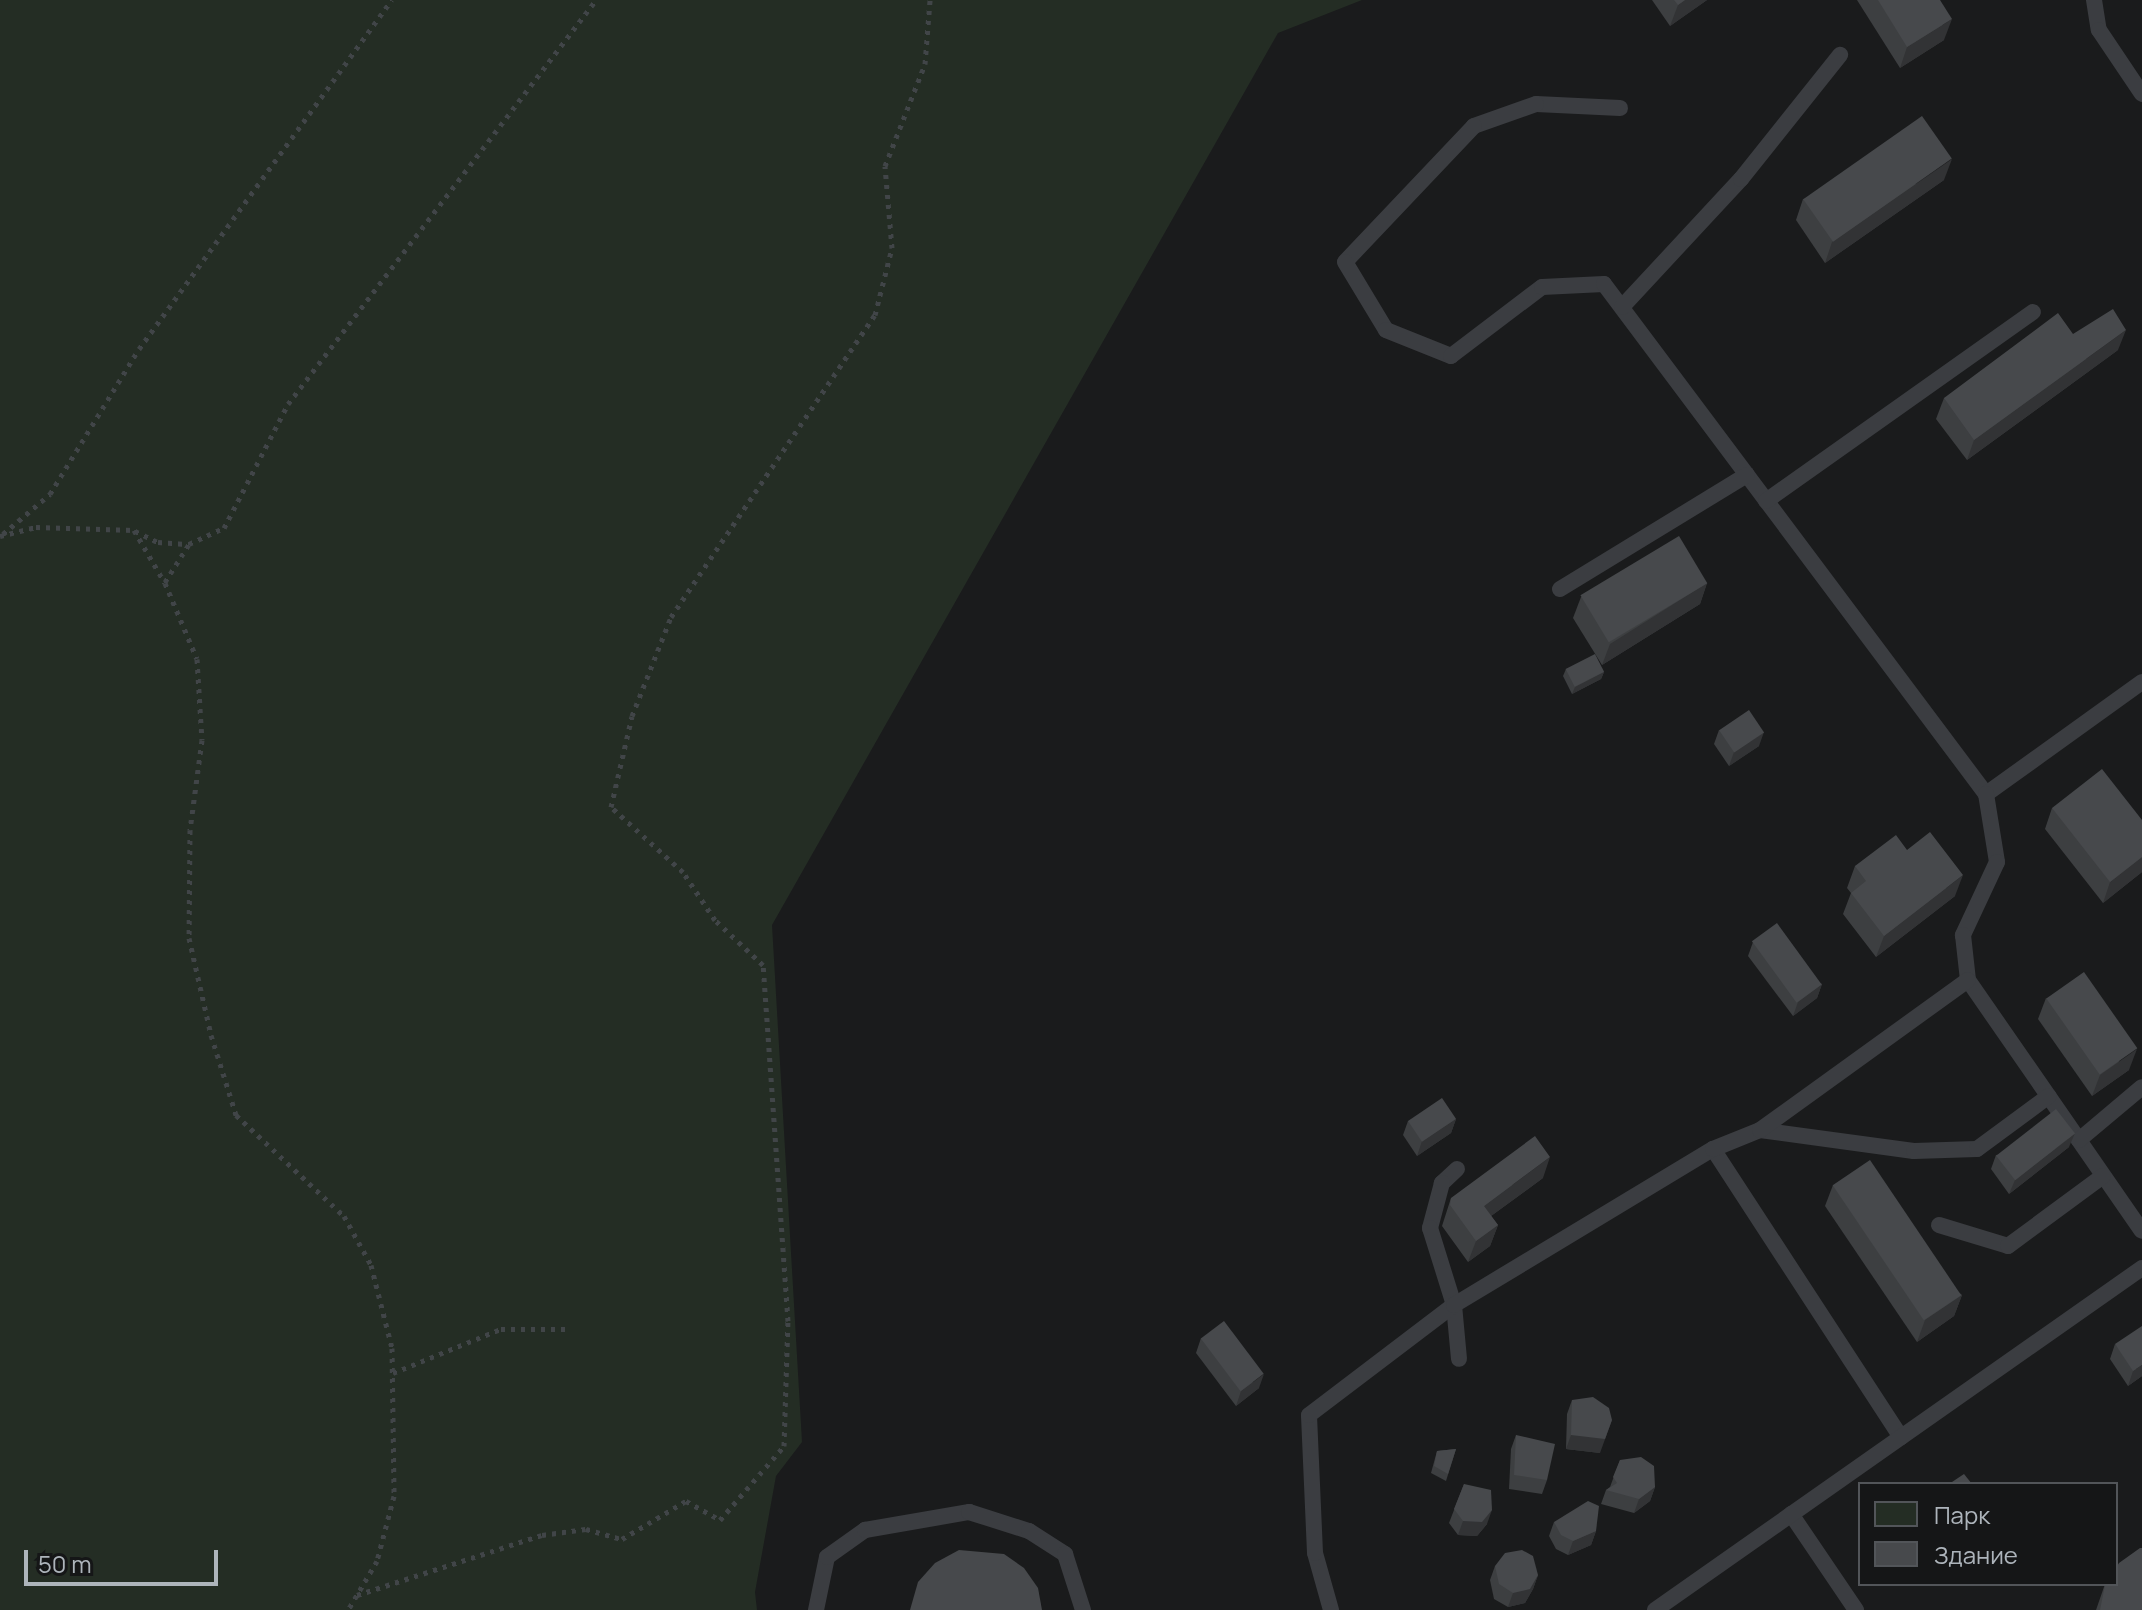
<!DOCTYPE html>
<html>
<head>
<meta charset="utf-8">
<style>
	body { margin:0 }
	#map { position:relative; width:2142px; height:1610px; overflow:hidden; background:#1a1b1c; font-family:Manrope,sans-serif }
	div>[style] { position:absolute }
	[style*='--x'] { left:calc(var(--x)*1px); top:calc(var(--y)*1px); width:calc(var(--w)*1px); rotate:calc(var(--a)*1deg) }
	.green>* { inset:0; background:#242d24 }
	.path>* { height:5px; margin-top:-2.5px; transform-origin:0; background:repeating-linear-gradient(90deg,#414548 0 4px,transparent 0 10px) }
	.lane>* { height:16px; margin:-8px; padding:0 8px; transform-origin:8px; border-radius:8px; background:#3b3d41 }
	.wall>* { inset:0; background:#3d3f41 }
	.shaded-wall>* { inset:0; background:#323335 }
	.building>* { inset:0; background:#47494c; transform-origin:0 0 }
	span { translate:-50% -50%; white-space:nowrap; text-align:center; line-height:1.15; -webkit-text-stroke:8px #151617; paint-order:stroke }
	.legend { position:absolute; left:1858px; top:1482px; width:260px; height:104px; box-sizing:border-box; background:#151617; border:2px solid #525559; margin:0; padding:10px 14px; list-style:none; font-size:24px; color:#adb4bb }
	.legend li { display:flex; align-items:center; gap:16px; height:40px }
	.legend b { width:40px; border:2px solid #525559 }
	.scale { position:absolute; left:24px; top:1550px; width:194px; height:36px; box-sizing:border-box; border:4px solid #adb4bb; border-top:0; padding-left:10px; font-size:24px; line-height:28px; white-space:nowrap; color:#adb4bb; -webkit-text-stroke:6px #151617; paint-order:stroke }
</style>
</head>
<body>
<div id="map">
	<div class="green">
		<div style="clip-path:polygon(0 0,1362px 0,1278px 33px,772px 925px,802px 1442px,776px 1476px,755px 1592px,757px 1610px,0 1610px)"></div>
	</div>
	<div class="path">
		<div style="--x:135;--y:531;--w:25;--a:26"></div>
		<div style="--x:158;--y:542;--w:31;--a:4"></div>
		<div style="--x:3;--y:534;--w:62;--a:-40.4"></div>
		<div style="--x:50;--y:494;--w:170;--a:-58.5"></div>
		<div style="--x:139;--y:349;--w:431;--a:-54.1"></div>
		<div style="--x:0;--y:536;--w:37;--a:-14"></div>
		<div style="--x:36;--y:527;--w:98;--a:1.8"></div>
		<div style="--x:134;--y:530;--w:61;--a:59.7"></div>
		<div style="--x:165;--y:583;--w:82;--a:67.2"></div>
		<div style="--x:197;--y:659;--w:81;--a:86.5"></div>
		<div style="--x:202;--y:740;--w:91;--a:97.6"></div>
		<div style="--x:190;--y:830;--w:108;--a:90.5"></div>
		<div style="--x:189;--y:938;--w:99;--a:77.2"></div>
		<div style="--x:211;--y:1035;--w:84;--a:72.6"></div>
		<div style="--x:236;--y:1115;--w:148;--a:43.1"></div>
		<div style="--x:344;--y:1216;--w:56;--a:61.1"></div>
		<div style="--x:371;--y:1265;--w:86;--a:75.8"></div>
		<div style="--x:392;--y:1348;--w:148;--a:89.2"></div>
		<div style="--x:394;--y:1496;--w:67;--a:104.7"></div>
		<div style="--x:377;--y:1561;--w:57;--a:120.6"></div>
		<div style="--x:165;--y:582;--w:45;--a:-57.7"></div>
		<div style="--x:189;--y:544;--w:38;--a:-25"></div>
		<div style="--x:224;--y:528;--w:140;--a:-62.7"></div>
		<div style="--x:288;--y:404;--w:508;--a:-52.68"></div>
		<div style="--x:393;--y:1373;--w:117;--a:-22.2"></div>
		<div style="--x:501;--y:1329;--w:65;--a:0"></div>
		<div style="--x:357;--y:1595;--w:194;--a:-18"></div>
		<div style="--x:542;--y:1535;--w:44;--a:-7.8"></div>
		<div style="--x:586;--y:1529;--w:37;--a:16"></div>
		<div style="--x:622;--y:1539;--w:74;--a:-30.7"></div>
		<div style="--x:686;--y:1501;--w:39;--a:29"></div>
		<div style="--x:720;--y:1520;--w:98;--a:-49.1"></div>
		<div style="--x:784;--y:1446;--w:125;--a:-88.2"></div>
		<div style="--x:788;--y:1321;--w:357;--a:-94"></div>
		<div style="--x:763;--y:965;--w:66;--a:-136.8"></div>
		<div style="--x:715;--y:920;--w:58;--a:-123.7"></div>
		<div style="--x:683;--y:872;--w:97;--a:-137.9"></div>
		<div style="--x:611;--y:807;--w:93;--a:-77"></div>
		<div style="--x:632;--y:716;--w:106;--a:-68.5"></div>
		<div style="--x:671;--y:617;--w:364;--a:-56"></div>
		<div style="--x:875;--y:315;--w:69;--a:-75.8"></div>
		<div style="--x:892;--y:248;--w:82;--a:-94.9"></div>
		<div style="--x:885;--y:166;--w:110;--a:-68.6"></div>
		<div style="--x:925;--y:64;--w:64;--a:-85.5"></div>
	</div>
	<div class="lane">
		<div style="--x:2094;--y:0;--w:30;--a:81"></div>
		<div style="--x:2099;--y:30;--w:77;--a:56.1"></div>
		<div style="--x:1620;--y:108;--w:84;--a:-177.3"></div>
		<div style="--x:1536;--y:104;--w:66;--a:160.5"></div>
		<div style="--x:1474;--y:126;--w:187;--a:133.5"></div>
		<div style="--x:1345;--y:262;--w:79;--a:58.9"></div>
		<div style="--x:1386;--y:330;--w:70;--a:21.8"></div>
		<div style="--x:1451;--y:356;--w:114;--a:-37.2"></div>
		<div style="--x:1542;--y:287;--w:62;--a:-2.8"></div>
		<div style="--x:1604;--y:284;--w:637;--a:53.17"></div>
		<div style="--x:1622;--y:307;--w:175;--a:-47.1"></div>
		<div style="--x:1741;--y:179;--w:159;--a:-51.4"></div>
		<div style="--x:1766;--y:501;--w:327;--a:-35.3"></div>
		<div style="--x:1560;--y:589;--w:219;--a:-31.4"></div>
		<div style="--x:2142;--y:682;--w:192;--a:144.3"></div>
		<div style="--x:1986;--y:794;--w:69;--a:80.8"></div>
		<div style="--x:1997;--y:862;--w:81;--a:115"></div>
		<div style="--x:1963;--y:935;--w:45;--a:83.7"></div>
		<div style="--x:1968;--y:980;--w:305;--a:55.3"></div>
		<div style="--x:1760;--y:1130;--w:155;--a:7.8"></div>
		<div style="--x:1914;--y:1151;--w:63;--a:-1.8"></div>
		<div style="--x:1977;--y:1149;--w:89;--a:-36.4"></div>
		<div style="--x:2079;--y:1140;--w:82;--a:-40.1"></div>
		<div style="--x:1713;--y:1149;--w:344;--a:56.9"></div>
		<div style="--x:1457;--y:1169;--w:21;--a:137"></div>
		<div style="--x:1442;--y:1183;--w:47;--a:104.9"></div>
		<div style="--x:1430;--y:1228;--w:81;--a:72.7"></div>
		<div style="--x:1454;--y:1305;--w:54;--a:84.7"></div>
		<div style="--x:1939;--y:1225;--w:72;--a:16.9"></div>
		<div style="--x:2008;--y:1246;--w:118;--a:-36.4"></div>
		<div style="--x:1791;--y:1514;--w:116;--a:55.9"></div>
		<div style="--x:816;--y:1610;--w:54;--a:-78.3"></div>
		<div style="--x:827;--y:1557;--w:47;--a:-35.4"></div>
		<div style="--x:865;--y:1530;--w:106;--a:-9.8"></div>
		<div style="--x:969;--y:1512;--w:63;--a:17.6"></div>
		<div style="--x:1029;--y:1531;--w:43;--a:32.6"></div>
		<div style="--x:1065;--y:1554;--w:59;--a:72.2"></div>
		<div style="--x:1331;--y:1610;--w:59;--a:-105.7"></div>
		<div style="--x:1315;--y:1553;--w:138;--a:-92.5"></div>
		<div style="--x:1309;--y:1415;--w:182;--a:-37.2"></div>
		<div style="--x:1454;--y:1305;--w:302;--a:-31.1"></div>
		<div style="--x:1713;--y:1149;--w:51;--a:-22"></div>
		<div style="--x:1760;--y:1130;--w:256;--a:-35.8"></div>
		<div style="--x:1655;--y:1610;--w:595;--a:-35.08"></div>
	</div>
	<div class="wall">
		<div style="clip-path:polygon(1652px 0,1707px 0,1670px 26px)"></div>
		<div style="clip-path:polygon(1857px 0,1940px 0,1944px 40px,1900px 68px)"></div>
		<div style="clip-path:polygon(1944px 180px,1825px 263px,1796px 220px,1803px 199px)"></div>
		<div style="clip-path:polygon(2118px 350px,1967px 460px,1936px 419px,1944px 398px)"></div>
		<div style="clip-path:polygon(1707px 583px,1700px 604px,1602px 665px,1573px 618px,1581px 597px)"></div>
		<div style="clip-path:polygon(1566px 669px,1604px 672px,1601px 679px,1572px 694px,1563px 676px)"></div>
		<div style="clip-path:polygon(1719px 730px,1759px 746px,1729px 766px,1714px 744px)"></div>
		<div style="clip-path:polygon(2052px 808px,2142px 820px,2142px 872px,2103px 903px,2045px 829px)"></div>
		<div style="clip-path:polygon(1907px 850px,1955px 896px,1876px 957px,1843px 914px,1851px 893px,1847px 888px,1855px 866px)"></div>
		<div style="clip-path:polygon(1753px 942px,1822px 984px,1817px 998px,1793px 1016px,1748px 956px)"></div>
		<div style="clip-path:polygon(2046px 998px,2129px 1070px,2092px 1096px,2038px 1019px)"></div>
		<div style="clip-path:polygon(1456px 1119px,1451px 1133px,1417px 1156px,1403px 1135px,1408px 1121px)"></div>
		<div style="clip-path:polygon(2069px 1147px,2009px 1194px,1991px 1169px,1996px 1155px)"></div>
		<div style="clip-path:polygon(1543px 1178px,1491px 1216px,1498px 1225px,1490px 1246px,1468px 1262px,1442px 1226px,1451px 1198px)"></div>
		<div style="clip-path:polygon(1833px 1185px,1962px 1295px,1954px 1316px,1917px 1342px,1825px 1206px)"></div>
		<div style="clip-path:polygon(1201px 1338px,1259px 1388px,1236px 1406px,1196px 1353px)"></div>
		<div style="clip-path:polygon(2115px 1344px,2142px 1376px,2128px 1386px,2110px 1359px)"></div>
		<div style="clip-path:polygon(1572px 1400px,1600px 1453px,1566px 1449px,1567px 1414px)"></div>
		<div style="clip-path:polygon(1516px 1435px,1547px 1480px,1542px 1494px,1509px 1489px,1511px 1449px)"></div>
		<div style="clip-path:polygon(1456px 1449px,1446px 1481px,1431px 1473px,1437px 1451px)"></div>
		<div style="clip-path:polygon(1620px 1460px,1655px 1487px,1650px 1501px,1634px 1513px,1601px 1504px,1606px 1490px,1610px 1487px)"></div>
		<div style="clip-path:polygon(1464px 1484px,1487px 1524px,1477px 1536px,1458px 1535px,1449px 1523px)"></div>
		<div style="clip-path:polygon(1554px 1522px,1596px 1531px,1591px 1545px,1568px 1555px,1556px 1549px,1549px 1536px)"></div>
		<div style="clip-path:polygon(1495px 1566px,1538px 1575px,1533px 1589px,1525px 1603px,1508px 1607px,1494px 1599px,1490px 1580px)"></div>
		<div style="clip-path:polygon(2105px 1584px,2142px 1610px,2096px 1610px)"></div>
	</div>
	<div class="shaded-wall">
		<div style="clip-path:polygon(1685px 0,1707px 0,1670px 26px,1678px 5px)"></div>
		<div style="clip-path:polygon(1952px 19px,1944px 40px,1900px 68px,1907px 47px)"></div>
		<div style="clip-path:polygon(1952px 159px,1944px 180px,1825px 263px,1832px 242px)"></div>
		<div style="clip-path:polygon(2126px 330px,2118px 350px,1967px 460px,1974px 440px)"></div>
		<div style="clip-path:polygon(1707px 583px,1700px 604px,1602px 665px,1610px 644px)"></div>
		<div style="clip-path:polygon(1604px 672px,1601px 679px,1572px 694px,1575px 687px)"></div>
		<div style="clip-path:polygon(1764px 732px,1759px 746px,1729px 766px,1734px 752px)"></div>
		<div style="clip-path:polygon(2142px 857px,2142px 872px,2103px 903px,2110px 882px)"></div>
		<div style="clip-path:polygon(1963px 875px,1955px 896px,1876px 957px,1884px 936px)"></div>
		<div style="clip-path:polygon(1822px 984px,1817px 998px,1793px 1016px,1798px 1002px)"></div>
		<div style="clip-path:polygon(2137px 1049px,2129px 1070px,2092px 1096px,2100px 1075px)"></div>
		<div style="clip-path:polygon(1456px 1119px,1451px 1133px,1417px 1156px,1422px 1141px)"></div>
		<div style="clip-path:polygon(2075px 1133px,2069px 1147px,2009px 1194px,2015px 1180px)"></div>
		<div style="clip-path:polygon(1550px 1157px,1543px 1178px,1476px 1227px,1484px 1206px)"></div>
		<div style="clip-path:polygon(1498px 1225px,1490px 1246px,1468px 1262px,1476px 1241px)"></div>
		<div style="clip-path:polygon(1962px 1295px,1954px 1316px,1917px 1342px,1925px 1320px)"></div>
		<div style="clip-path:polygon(2142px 1365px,2142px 1376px,2128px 1386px,2133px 1371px)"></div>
		<div style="clip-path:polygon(1264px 1374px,1259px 1388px,1236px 1406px,1241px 1391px)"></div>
		<div style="clip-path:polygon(1612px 1420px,1600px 1453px,1566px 1449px,1571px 1435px)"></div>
		<div style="clip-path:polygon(1655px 1487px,1650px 1501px,1634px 1513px,1639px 1499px)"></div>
		<div style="clip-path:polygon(1492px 1510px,1487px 1524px,1477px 1536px,1458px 1535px,1463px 1521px)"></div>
		<div style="clip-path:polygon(1596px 1531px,1591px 1545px,1568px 1555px,1573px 1541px)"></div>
		<div style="clip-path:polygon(1538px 1575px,1533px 1589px,1525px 1603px,1508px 1607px,1513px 1593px)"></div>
	</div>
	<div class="building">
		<div style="clip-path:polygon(1674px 0,1685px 0,1678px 5px)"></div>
		<div style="clip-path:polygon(1878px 0,1940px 0,1952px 19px,1907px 47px)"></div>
		<div style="left:1922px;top:116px;width:52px;height:145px;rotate:55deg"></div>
		<div style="clip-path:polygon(2113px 309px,2126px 330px,1974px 440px,1944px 398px,2058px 313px,2073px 334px)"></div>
		<div style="left:1679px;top:536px;width:55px;height:115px;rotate:59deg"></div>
		<div style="left:1595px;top:654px;width:20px;height:33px;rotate:63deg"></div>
		<div style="left:1749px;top:710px;width:27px;height:36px;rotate:56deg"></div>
		<div style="clip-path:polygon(2102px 769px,2142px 820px,2142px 857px,2110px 882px,2052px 808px)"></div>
		<div style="clip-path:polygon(1930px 832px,1963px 875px,1884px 936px,1851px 893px,1866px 881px,1855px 866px,1896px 835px,1907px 850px)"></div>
		<div style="left:1777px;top:923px;width:76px;height:31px;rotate:54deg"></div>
		<div style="left:2084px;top:972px;width:93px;height:46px;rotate:55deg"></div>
		<div style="left:1442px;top:1098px;width:25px;height:41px;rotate:56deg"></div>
		<div style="left:2056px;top:1109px;width:31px;height:76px;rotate:52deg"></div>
		<div style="clip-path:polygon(1535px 1136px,1550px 1157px,1484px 1206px,1498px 1225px,1476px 1241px,1450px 1205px,1451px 1198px)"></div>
		<div style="left:1870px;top:1160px;width:163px;height:45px;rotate:56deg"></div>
		<div style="left:1224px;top:1321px;width:66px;height:29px;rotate:53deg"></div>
		<div style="clip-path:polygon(2142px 1326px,2142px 1365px,2133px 1371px,2115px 1344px)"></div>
		<div style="clip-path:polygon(1593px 1397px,1609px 1408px,1612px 1420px,1605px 1439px,1571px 1435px,1572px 1400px)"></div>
		<div style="clip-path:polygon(1516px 1435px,1555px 1444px,1547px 1480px,1514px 1475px)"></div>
		<div style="clip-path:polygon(1456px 1449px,1448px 1474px,1434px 1466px,1437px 1451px)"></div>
		<div style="clip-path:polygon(1641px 1457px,1654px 1466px,1655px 1487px,1639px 1499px,1606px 1490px,1617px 1483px,1613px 1477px,1620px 1460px)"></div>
		<div style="clip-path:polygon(1964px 1474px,1972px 1484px,1949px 1484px)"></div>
		<div style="clip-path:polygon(1464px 1484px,1491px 1490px,1492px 1510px,1482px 1522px,1463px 1521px,1454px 1509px)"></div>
		<div style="clip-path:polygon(1588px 1501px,1599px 1506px,1596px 1531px,1573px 1541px,1561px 1535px,1554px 1522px)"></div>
		<div style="clip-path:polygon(2140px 1548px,2142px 1548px,2142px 1610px,2100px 1610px,2105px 1585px,2116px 1584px,2116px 1568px,2119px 1563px)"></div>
		<div style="clip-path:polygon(959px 1550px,1004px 1554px,1024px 1568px,1038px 1588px,1042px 1610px,910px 1610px,918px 1582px,935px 1563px)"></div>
		<div style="clip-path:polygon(1522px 1550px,1533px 1556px,1538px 1575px,1530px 1589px,1513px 1593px,1499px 1584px,1495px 1566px,1505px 1553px)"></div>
	</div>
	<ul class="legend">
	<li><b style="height:22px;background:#242d24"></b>Парк</li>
	<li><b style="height:22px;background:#47494c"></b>Здание</li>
	</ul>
	<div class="scale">50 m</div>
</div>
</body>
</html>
